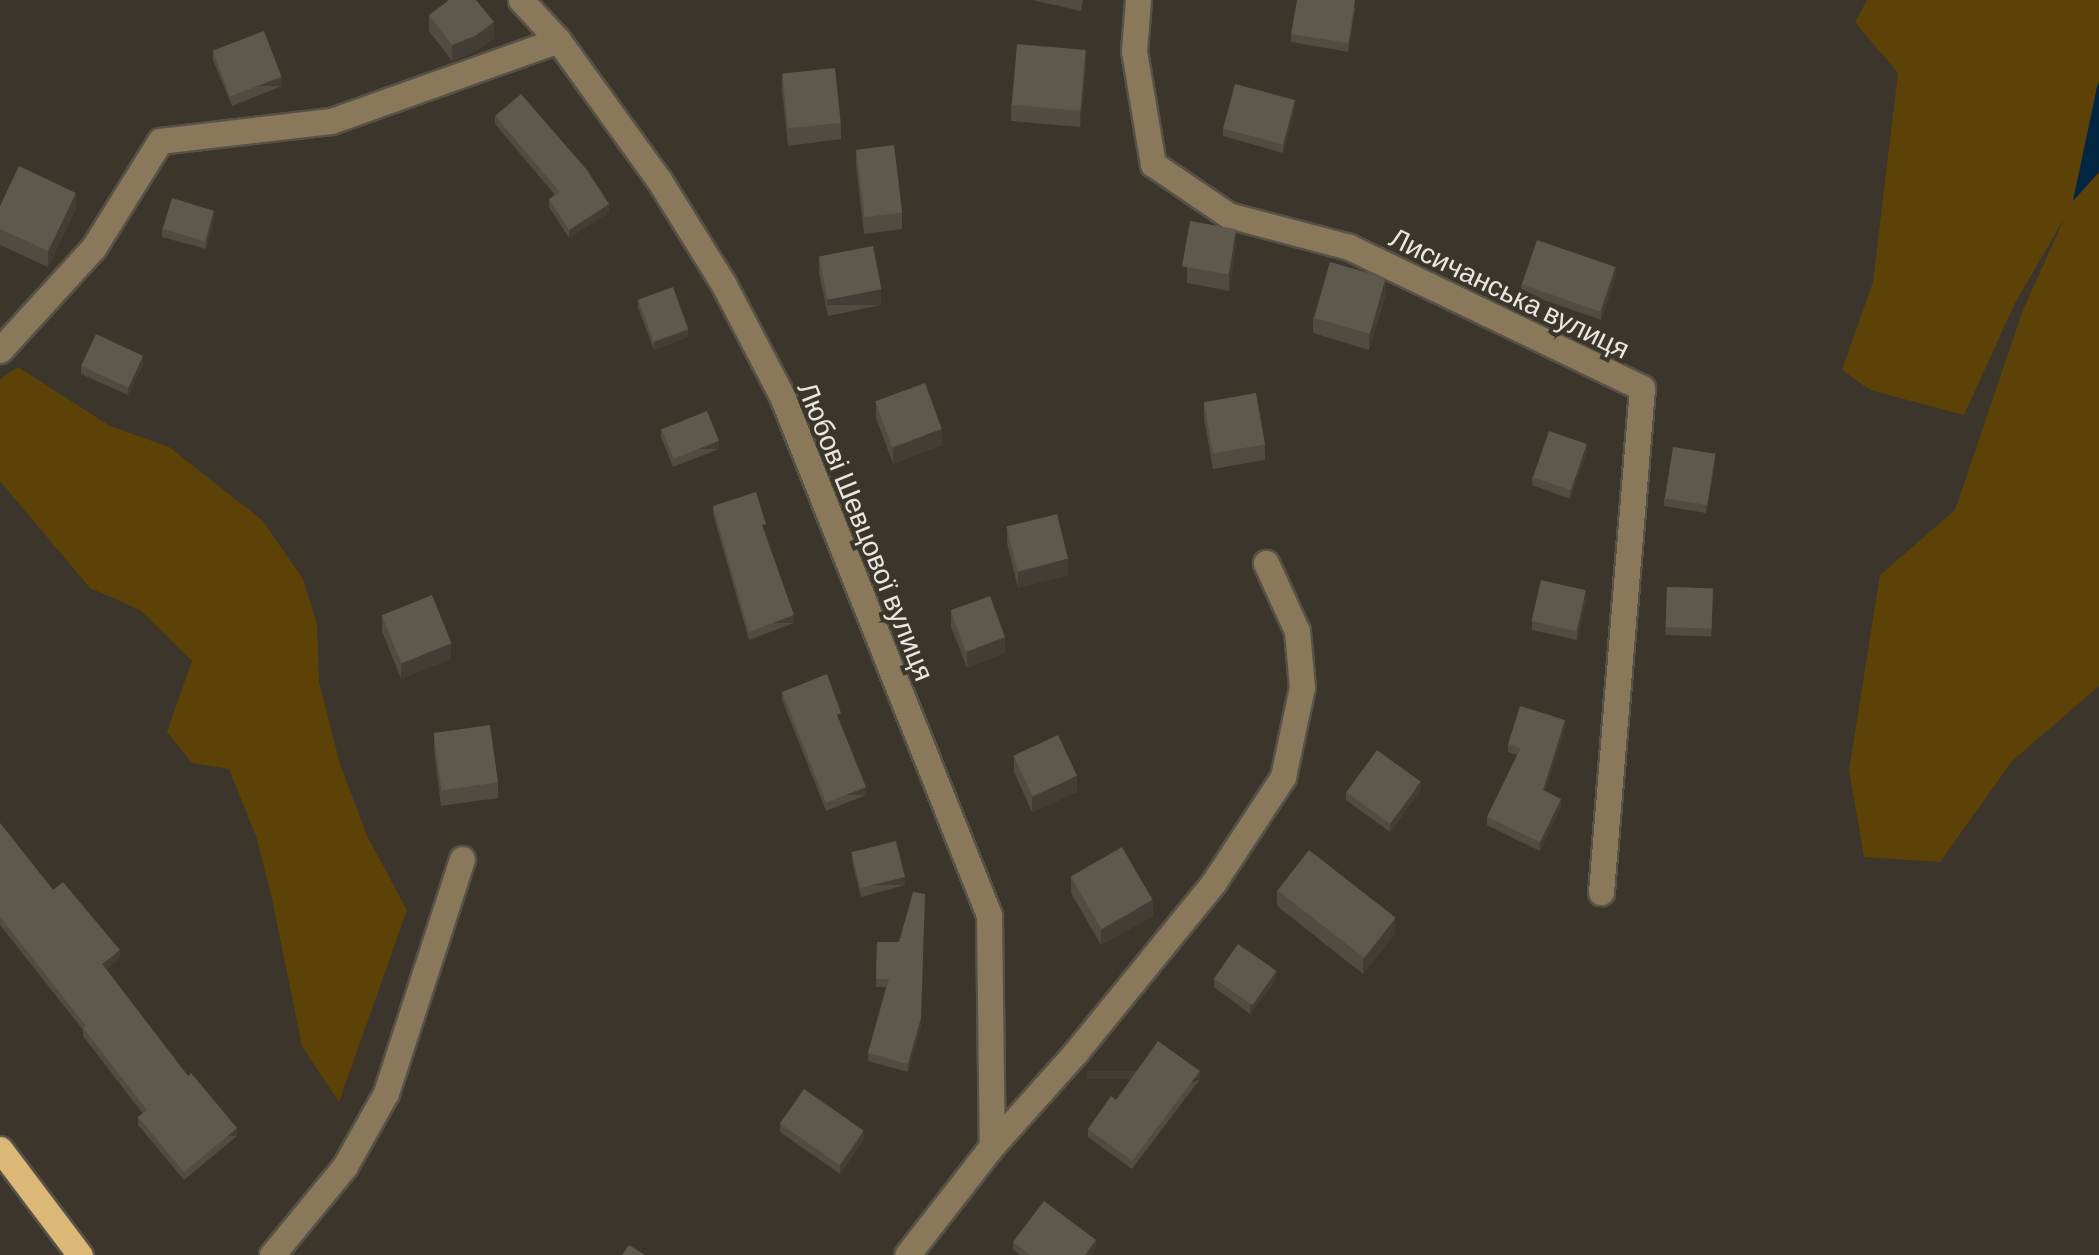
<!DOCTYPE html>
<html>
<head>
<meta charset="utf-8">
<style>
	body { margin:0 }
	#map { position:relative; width:2099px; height:1255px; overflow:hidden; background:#3b352b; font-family:Barlow,sans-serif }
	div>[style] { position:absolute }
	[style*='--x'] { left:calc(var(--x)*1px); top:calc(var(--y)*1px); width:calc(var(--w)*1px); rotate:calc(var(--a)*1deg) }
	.green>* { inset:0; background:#5d4207 }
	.water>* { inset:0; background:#022542 }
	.roads { filter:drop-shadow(2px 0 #575148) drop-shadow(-2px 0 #575148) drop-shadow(0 2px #575148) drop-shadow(0 -2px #575148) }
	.minor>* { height:25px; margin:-12.5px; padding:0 12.5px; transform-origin:12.5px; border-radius:12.5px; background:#897859 }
	.major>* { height:25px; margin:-12.5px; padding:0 12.5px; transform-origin:12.5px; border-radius:12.5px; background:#dcb876 }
	.wall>* { inset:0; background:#514c42; transform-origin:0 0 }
	.shaded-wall>* { inset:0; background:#423e36; transform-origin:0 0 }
	.building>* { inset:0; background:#5e584d; transform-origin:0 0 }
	span { translate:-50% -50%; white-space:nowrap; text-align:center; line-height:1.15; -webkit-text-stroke:8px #3b352b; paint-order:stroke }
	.street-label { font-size:28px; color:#ebe7e0 }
</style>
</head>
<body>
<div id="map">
	<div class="green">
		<div style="clip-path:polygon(1867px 0,2099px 0,2099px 90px,2073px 199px,2099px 172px,2099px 686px,2012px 761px,1940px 862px,1864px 857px,1849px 770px,1880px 575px,1955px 510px,2023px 310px,2065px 217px,2015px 303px,1964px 415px,1870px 390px,1842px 370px,1873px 282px,1898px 73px,1855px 22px)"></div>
		<div style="clip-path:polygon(18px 367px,110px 426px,169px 447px,262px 520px,303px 579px,317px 624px,319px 682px,340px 764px,368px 838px,407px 910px,339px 1102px,302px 1046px,272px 899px,256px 836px,229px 769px,192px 763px,167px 732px,192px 661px,140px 610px,90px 588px,0 481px,0 379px)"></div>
	</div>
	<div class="water">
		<div style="clip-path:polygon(2099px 83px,2099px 172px,2073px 201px,2097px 87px)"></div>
	</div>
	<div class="roads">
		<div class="minor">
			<div style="--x:521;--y:0;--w:54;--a:47.2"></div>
			<div style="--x:558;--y:40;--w:173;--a:54.2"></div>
			<div style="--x:659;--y:180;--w:123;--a:58.2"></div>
			<div style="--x:724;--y:285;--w:125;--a:62.4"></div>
			<div style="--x:782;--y:396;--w:559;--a:68.26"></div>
			<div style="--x:989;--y:915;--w:231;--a:89.3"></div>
			<div style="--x:992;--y:1146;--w:138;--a:127.9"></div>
			<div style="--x:1138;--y:0;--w:51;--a:94.5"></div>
			<div style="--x:1134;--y:51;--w:115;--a:80.5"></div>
			<div style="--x:1153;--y:164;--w:91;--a:34.2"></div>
			<div style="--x:1228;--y:215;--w:125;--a:14.8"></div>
			<div style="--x:1349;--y:247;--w:325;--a:25.7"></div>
			<div style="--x:1642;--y:388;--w:506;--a:94.65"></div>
			<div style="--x:0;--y:350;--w:139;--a:-47.6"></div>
			<div style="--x:94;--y:247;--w:125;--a:-58.1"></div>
			<div style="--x:160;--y:141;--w:172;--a:-6.7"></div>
			<div style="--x:331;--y:121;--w:241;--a:-19.6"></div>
			<div style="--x:992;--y:1146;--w:126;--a:-48.2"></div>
			<div style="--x:1076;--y:1052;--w:219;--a:-50.9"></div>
			<div style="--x:1214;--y:882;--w:126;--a:-56.7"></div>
			<div style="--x:1283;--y:777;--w:92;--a:-78.1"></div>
			<div style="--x:1302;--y:687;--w:56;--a:-95.1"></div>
			<div style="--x:1297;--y:631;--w:75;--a:-114.5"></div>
			<div style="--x:272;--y:1255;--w:115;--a:-50.6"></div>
			<div style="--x:345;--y:1166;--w:84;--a:-60.7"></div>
			<div style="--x:386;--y:1093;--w:246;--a:-72"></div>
		</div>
		<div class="major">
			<div style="--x:0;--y:1149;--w:133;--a:53"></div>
		</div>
	</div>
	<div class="wall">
		<div style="clip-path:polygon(1032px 0,1083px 0,1081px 11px)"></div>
		<div style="clip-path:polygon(1355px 7px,1348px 52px,1291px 42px,1291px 34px)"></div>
		<div style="clip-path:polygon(429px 15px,494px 38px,475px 52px,452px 61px,429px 31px)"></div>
		<div style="clip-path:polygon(213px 52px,282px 86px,232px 106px,213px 60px)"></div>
		<div style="clip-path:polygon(1086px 66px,1080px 127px,1011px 121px,1011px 105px)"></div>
		<div style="clip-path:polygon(782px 74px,841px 123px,841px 139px,788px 146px,782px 90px)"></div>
		<div style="clip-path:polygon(1295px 108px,1283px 153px,1223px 136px,1223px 128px)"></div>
		<div style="clip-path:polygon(495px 116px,609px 212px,569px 238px,549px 207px,549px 199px,555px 195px,495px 124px)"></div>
		<div style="clip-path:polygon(856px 149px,902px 213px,902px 229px,864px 234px,856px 165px)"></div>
		<div style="clip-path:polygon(0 206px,76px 209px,48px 267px,0 245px)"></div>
		<div style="clip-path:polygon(214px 219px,206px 249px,162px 237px,162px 228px)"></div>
		<div style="clip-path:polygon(1236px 245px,1229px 291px,1187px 283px,1187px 267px)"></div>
		<div style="clip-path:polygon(819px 257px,881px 305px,828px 316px,819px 273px)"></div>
		<div style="clip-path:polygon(1616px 275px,1601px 320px,1521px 292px,1521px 284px)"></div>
		<div style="clip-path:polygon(1386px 294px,1369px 350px,1313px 333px,1313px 317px)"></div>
		<div style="clip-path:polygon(638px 300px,688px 337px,654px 350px,638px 308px)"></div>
		<div style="clip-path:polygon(143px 364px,128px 395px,81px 374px,81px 366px)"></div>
		<div style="clip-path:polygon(876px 402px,942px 445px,893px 464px,876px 418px)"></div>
		<div style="clip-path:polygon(1204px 403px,1265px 444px,1265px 460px,1213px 469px,1204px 419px)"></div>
		<div style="clip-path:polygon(661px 429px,719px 449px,673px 467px,661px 437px)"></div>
		<div style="clip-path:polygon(1587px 452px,1570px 499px,1532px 485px,1532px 477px)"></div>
		<div style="clip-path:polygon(1715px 462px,1706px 513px,1664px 506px,1664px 498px)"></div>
		<div style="clip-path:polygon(713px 506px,766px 532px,764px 533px,794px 623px,749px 640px,713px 514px)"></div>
		<div style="clip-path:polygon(1007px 527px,1068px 575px,1018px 588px,1007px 543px)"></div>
		<div style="left:1667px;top:587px;width:46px;height:48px;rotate:2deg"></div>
		<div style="clip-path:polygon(1586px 598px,1577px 640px,1532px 630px,1532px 621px)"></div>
		<div style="clip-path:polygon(951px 611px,1005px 653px,967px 668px,951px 627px)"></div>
		<div style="clip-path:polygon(382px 615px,451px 659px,401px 679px,382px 631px)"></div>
		<div style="clip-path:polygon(782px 692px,841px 721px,839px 722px,866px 795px,826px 811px,782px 700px)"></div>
		<div style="clip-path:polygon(1565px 728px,1545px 791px,1561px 807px,1540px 851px,1487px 825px,1487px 817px,1517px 755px,1508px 752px,1508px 744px)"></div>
		<div style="clip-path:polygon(434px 733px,498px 782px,498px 798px,441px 806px,434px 749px)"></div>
		<div style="clip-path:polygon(1014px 756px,1077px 792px,1032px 812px,1014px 772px)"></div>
		<div style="clip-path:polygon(1421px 790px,1390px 832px,1346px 800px,1346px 792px)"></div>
		<div style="clip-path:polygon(0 823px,53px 890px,120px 958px,106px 969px,188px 1076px,237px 1136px,184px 1180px,138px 1125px,138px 1117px,143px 1114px,83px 1036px,83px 1030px,0 925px)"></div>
		<div style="clip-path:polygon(852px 853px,905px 885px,861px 897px,852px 861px)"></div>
		<div style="clip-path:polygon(1071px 877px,1153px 916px,1101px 945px,1071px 893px)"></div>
		<div style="clip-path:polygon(1277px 890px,1395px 934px,1363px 974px,1277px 906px)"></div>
		<div style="clip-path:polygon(877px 942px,921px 1026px,908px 1072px,868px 1061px,868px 1053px,886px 987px,876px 987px)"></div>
		<div style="clip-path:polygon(1214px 979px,1276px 979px,1250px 1014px,1214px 987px)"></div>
		<div style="clip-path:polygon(1200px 1079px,1132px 1169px,1088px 1137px,1088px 1129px)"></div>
		<div style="clip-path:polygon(780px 1124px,864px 1139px,840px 1174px,780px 1132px)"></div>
		<div style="clip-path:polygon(1013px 1242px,1096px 1248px,1091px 1255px,1020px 1255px,1013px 1250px)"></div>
	</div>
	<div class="shaded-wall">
		<div style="clip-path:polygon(494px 22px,494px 38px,475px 52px,452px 61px,452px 45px)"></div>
		<div style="clip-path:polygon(1086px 50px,1086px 66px,1080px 127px,1080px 111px)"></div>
		<div style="left:282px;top:77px;width:9px;height:54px;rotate:90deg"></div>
		<div style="clip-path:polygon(1295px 100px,1295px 108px,1283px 153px,1283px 145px)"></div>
		<div style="clip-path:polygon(76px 193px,76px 209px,48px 267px,48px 251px)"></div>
		<div style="clip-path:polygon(609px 204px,609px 212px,569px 238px,569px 230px)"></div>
		<div style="clip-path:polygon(214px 211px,214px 219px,206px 249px,206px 241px)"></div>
		<div style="clip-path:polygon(1236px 229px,1236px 245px,1229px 291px,1229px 275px)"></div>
		<div style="clip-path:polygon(1616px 267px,1616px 275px,1601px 320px,1601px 311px)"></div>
		<div style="clip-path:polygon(1386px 278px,1386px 294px,1369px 350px,1369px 334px)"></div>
		<div style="left:881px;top:289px;width:16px;height:54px;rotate:90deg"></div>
		<div style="clip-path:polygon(688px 329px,688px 337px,654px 350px,654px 341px)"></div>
		<div style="clip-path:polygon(143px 356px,143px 364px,128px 395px,128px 387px)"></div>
		<div style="clip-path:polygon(942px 429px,942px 445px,893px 464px,893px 448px)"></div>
		<div style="left:719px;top:441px;width:8px;height:49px;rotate:90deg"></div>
		<div style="clip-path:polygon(1587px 444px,1587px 452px,1570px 499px,1570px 491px)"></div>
		<div style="clip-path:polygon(1715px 454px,1715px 462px,1706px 513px,1706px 505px)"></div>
		<div style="clip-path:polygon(1068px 559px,1068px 575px,1018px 588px,1018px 572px)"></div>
		<div style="clip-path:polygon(1586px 590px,1586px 598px,1577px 640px,1577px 631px)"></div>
		<div style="left:794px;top:615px;width:8px;height:48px;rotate:90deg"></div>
		<div style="clip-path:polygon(1005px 637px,1005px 653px,967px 668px,967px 652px)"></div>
		<div style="clip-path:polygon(451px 643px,451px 659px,401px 679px,401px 663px)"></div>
		<div style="clip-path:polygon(1565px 720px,1565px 728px,1543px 798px,1543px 790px)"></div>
		<div style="clip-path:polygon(1077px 776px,1077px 792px,1032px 812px,1032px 796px)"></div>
		<div style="clip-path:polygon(1421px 782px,1421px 790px,1390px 832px,1390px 824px)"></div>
		<div style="left:866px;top:787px;width:8px;height:43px;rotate:90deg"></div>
		<div style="clip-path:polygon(1561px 799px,1561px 807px,1540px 851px,1540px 842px)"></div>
		<div style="left:905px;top:877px;width:8px;height:46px;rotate:90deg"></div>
		<div style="clip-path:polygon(925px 894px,921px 1026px,908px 1072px,908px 1064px)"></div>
		<div style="clip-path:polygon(1153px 900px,1153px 916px,1101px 945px,1101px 929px)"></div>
		<div style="clip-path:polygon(1395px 918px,1395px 934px,1363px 974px,1363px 958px)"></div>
		<div style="clip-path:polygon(120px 950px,120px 958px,102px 972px,102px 964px)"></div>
		<div style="clip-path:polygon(1276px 971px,1276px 979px,1250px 1014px,1250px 1005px)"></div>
		<div style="left:1200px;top:1071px;width:8px;height:113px;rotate:90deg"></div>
		<div style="left:237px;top:1128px;width:8px;height:69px;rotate:90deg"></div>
		<div style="clip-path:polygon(864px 1131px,864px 1139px,840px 1174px,840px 1165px)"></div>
		<div style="clip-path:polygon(1096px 1240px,1096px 1248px,1091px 1255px,1085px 1255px)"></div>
	</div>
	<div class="building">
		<div style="clip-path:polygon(449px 0,476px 0,494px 22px,475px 36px,452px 45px,429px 15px)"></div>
		<div style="clip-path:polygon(1297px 0,1355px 0,1348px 43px,1291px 34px)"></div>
		<div style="left:264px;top:31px;width:49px;height:55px;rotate:69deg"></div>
		<div style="left:1017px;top:44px;width:69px;height:61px;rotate:5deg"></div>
		<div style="left:835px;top:68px;width:55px;height:53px;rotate:84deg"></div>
		<div style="left:1235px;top:84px;width:62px;height:46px;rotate:15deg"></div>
		<div style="clip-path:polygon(521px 94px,587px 170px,609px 204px,569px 230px,549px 199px,560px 192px,495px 116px)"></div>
		<div style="left:894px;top:145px;width:68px;height:38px;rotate:83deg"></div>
		<div style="clip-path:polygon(19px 166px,76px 193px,48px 251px,0 229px,0 206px)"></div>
		<div style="left:172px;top:198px;width:44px;height:32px;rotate:17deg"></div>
		<div style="left:1190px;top:221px;width:47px;height:46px;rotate:10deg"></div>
		<div style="left:1537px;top:240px;width:83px;height:47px;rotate:19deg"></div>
		<div style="left:873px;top:246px;width:44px;height:55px;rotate:79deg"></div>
		<div style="left:1330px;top:262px;width:58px;height:58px;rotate:16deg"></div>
		<div style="left:673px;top:287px;width:45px;height:37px;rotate:70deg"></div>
		<div style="left:96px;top:334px;width:52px;height:35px;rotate:25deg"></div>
		<div style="left:925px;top:383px;width:49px;height:53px;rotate:70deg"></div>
		<div style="left:1256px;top:393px;width:52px;height:53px;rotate:80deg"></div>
		<div style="left:707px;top:411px;width:32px;height:49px;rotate:68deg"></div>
		<div style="left:1549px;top:431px;width:40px;height:49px;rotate:19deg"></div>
		<div style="left:1673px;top:447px;width:43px;height:52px;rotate:9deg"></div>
		<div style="clip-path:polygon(756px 492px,766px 524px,762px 525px,794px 615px,749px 632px,713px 506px)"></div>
		<div style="left:1057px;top:514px;width:46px;height:52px;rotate:76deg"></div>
		<div style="left:1541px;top:580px;width:46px;height:42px;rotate:13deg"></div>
		<div style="left:1667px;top:587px;width:46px;height:40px;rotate:2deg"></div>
		<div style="left:432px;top:595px;width:52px;height:54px;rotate:68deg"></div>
		<div style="left:990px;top:596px;width:44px;height:42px;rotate:70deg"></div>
		<div style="clip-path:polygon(827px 674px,841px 713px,837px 715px,866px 787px,826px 803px,782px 692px)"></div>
		<div style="clip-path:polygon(1520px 706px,1565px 720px,1543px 790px,1561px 799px,1540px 842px,1487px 817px,1521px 748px,1508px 744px)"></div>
		<div style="left:490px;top:725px;width:58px;height:57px;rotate:82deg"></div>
		<div style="left:1058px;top:735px;width:45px;height:49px;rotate:65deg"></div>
		<div style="left:1377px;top:750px;width:54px;height:52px;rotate:36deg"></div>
		<div style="clip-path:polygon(0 823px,53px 890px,63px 882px,120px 950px,102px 964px,188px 1076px,191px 1073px,237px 1128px,184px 1172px,138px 1117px,147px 1110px,83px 1028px,86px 1026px,0 917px)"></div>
		<div style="left:896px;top:841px;width:37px;height:46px;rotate:76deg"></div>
		<div style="left:1122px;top:847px;width:61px;height:59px;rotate:60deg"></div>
		<div style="left:1309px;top:850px;width:110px;height:51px;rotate:38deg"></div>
		<div style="clip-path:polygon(913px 892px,925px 894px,921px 1018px,908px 1064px,868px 1053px,889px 979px,876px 979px,877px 942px,899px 942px)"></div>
		<div style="left:1238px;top:944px;width:47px;height:42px;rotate:35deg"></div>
		<div style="clip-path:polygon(1158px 1041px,1200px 1071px,1132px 1161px,1088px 1129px,1111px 1096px,1116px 1100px)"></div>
		<div style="left:804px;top:1089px;width:73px;height:42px;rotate:35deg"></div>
		<div style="clip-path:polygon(1044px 1201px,1096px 1240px,1085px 1255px,1030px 1255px,1013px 1242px)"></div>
		<div style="clip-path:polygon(629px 1245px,645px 1255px,622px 1255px)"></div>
	</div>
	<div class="street-label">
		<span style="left:1510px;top:292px;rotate:26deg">Лисичанська вулиця</span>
		<span style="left:867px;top:531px;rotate:68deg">Любові Шевцової вулиця</span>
	</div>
</div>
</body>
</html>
